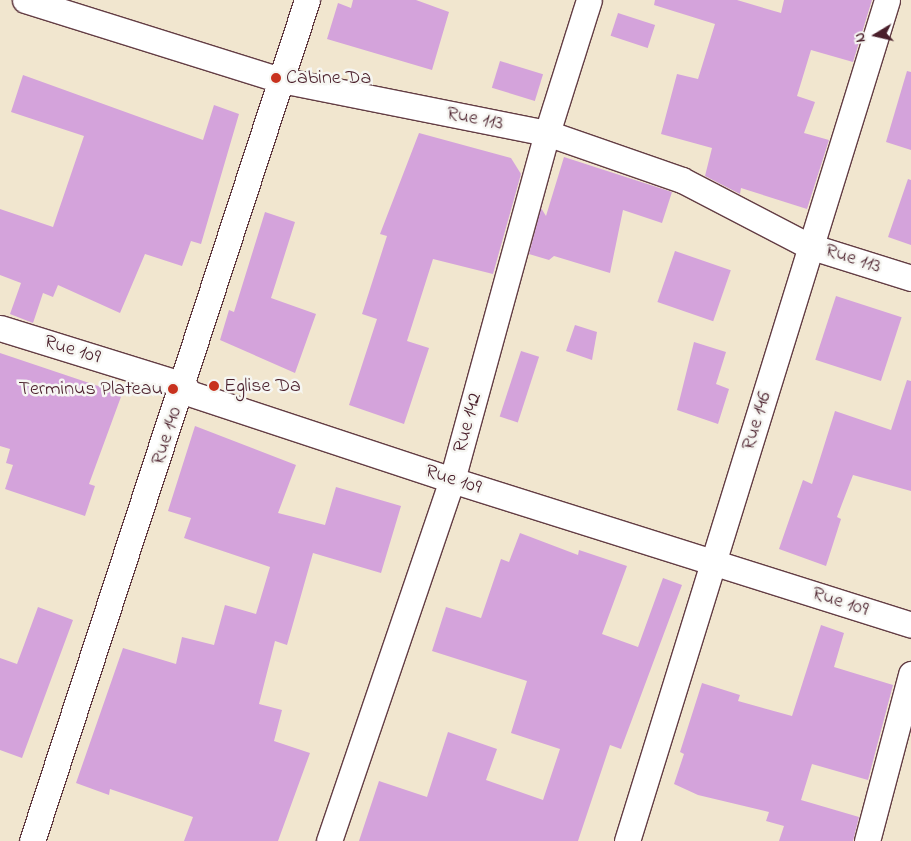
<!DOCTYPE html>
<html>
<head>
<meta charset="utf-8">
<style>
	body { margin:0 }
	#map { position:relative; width:911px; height:841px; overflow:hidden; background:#f1e6cf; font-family:"Indie Flower",sans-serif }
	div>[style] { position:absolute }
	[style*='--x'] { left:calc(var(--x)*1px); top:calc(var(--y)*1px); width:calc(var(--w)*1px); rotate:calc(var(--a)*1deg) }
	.building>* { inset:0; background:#d4a3db; transform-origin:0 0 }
	.roads { filter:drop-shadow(1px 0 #633d44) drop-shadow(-1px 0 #633d44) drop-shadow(0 1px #633d44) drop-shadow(0 -1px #633d44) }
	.minor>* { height:25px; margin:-12.5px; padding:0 12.5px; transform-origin:12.5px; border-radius:12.5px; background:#fff }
	.dots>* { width:14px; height:14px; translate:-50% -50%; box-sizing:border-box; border:2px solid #f6f6f2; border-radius:50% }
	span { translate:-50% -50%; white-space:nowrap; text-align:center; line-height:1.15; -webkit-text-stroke:5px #f6f6f2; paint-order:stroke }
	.poi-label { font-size:20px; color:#4a1f2b }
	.left { translate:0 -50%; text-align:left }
	.right { translate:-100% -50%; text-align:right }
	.street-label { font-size:20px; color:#4a1f2b }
	.north { position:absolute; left:851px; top:10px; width:50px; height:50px; -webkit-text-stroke:4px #f6f6f2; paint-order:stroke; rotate:261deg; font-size:14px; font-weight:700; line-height:20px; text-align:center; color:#4a1f2b }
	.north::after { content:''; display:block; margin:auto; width:18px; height:22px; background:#4a1f2b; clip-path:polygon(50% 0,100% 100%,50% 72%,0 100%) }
</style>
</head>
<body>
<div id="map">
	<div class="building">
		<div style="clip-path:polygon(353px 0,416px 0,449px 12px,432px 70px,327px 39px,338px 3px,351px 8px)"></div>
		<div style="clip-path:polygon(655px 0,737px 0,781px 13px,784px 0,872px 0,853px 62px,811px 50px,797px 96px,815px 102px,804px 133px,829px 140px,807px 209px,741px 188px,740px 194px,705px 176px,712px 148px,661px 134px,677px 74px,698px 79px,715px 24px,654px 5px)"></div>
		<div style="left:618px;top:13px;width:39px;height:24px;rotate:18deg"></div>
		<div style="left:500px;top:61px;width:45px;height:28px;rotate:17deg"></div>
		<div style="clip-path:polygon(907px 71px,911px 72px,911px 150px,886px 142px)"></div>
		<div style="clip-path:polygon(23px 75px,203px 140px,214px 105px,239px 114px,201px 244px,191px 241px,182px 266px,145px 254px,120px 313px,58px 285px,53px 297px,43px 293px,33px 323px,10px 314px,21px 283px,0 275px,0 209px,53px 227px,84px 136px,11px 112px)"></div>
		<div style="clip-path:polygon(419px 133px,511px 158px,521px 174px,493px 274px,433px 259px,407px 341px,429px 348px,404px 424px,349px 405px,377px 319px,362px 314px,387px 236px,380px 234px)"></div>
		<div style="clip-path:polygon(564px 157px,672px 192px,662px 223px,623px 210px,610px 273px,554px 256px,549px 260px,529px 254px,541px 208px,546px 216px)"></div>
		<div style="clip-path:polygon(908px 179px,911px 180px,911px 245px,888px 237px)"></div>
		<div style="clip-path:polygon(265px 212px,295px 222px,271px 298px,316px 314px,295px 373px,220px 340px,229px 310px,234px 312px)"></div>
		<div style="left:675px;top:251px;width:59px;height:54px;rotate:19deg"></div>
		<div style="left:836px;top:296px;width:69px;height:67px;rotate:18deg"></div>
		<div style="clip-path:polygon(575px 325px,597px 332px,592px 360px,566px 351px)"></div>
		<div style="clip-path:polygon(694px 342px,726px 352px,716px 384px,729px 389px,718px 424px,677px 410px)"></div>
		<div style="left:521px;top:351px;width:19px;height:69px;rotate:18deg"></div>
		<div style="clip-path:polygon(0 353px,122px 394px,89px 484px,95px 486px,85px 516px,5px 489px,13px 465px,6px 463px,10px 449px,0 446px)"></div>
		<div style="clip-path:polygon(907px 380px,911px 381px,911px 491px,853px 475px,837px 517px,841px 519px,826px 566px,779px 549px,803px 480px,812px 484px,835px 411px,891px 430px)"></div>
		<div style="clip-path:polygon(195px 426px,296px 465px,278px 513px,325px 525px,336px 487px,401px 506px,381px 573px,313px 553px,287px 645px,275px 641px,259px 704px,282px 710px,274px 741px,310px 753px,278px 841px,184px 841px,193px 817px,110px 789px,109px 795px,76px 783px,123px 648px,176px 664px,182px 637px,214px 645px,225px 605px,256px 614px,270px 567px,184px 538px,191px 518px,168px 511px)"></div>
		<div style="clip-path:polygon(520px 533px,578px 555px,579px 550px,627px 566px,602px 634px,638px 647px,663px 578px,682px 585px,621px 749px,610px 745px,578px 841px,359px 841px,379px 781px,427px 797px,448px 732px,497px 749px,486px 780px,543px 800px,560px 749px,511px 733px,527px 681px,432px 651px,446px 607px,481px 618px,501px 559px,509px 562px)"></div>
		<div style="clip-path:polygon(38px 607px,73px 620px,22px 758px,0 750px,0 658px,17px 664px)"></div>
		<div style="clip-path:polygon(821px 625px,844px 633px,834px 667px,893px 685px,868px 780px,812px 764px,801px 800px,859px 817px,853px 841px,779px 841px,784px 826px,766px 821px,769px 812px,698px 795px,674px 784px,684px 754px,680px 752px,702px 683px,740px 695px,738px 701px,792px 716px)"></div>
	</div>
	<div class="roads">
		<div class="minor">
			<div style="--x:25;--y:0;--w:268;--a:17.4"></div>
			<div style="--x:281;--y:80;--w:271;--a:11.3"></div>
			<div style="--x:547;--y:133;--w:143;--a:19.2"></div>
			<div style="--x:682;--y:180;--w:143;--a:27.5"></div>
			<div style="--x:809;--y:246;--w:107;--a:17.4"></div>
			<div style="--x:0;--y:328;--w:193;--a:17.2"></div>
			<div style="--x:184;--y:385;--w:9;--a:58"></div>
			<div style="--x:189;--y:393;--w:277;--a:18.3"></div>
			<div style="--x:452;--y:480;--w:481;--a:17.5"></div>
			<div style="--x:32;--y:841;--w:885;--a:-71.89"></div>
			<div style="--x:329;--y:841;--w:381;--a:-71.2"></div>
			<div style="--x:452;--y:480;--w:360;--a:-74.7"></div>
			<div style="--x:547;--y:133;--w:139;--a:-72.5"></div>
			<div style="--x:627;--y:841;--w:880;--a:-72.82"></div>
			<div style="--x:867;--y:841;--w:173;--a:-75.2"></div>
		</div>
	</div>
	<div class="dots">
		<div style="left:276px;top:78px;background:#c8321e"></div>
		<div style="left:214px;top:386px;background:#c8321e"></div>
		<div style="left:173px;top:389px;background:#c8321e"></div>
	</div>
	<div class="poi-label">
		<span class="left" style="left:286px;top:78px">Cabine Da</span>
		<span class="left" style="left:224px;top:386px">Eglise Da</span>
		<span class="right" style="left:163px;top:389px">Terminus Plateau</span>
	</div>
	<div class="street-label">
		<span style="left:475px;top:119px;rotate:11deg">Rue 113</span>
		<span style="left:853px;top:259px;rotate:18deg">Rue 113</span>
		<span style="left:72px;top:350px;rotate:17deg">Rue 109</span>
		<span style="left:757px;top:421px;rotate:-73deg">Rue 146</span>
		<span style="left:468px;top:423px;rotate:-75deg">Rue 142</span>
		<span style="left:167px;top:436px;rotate:-72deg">Rue 140</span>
		<span style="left:453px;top:480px;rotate:18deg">Rue 109</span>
		<span style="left:840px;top:602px;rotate:18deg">Rue 109</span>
	</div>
	<div class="north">N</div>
</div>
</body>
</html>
